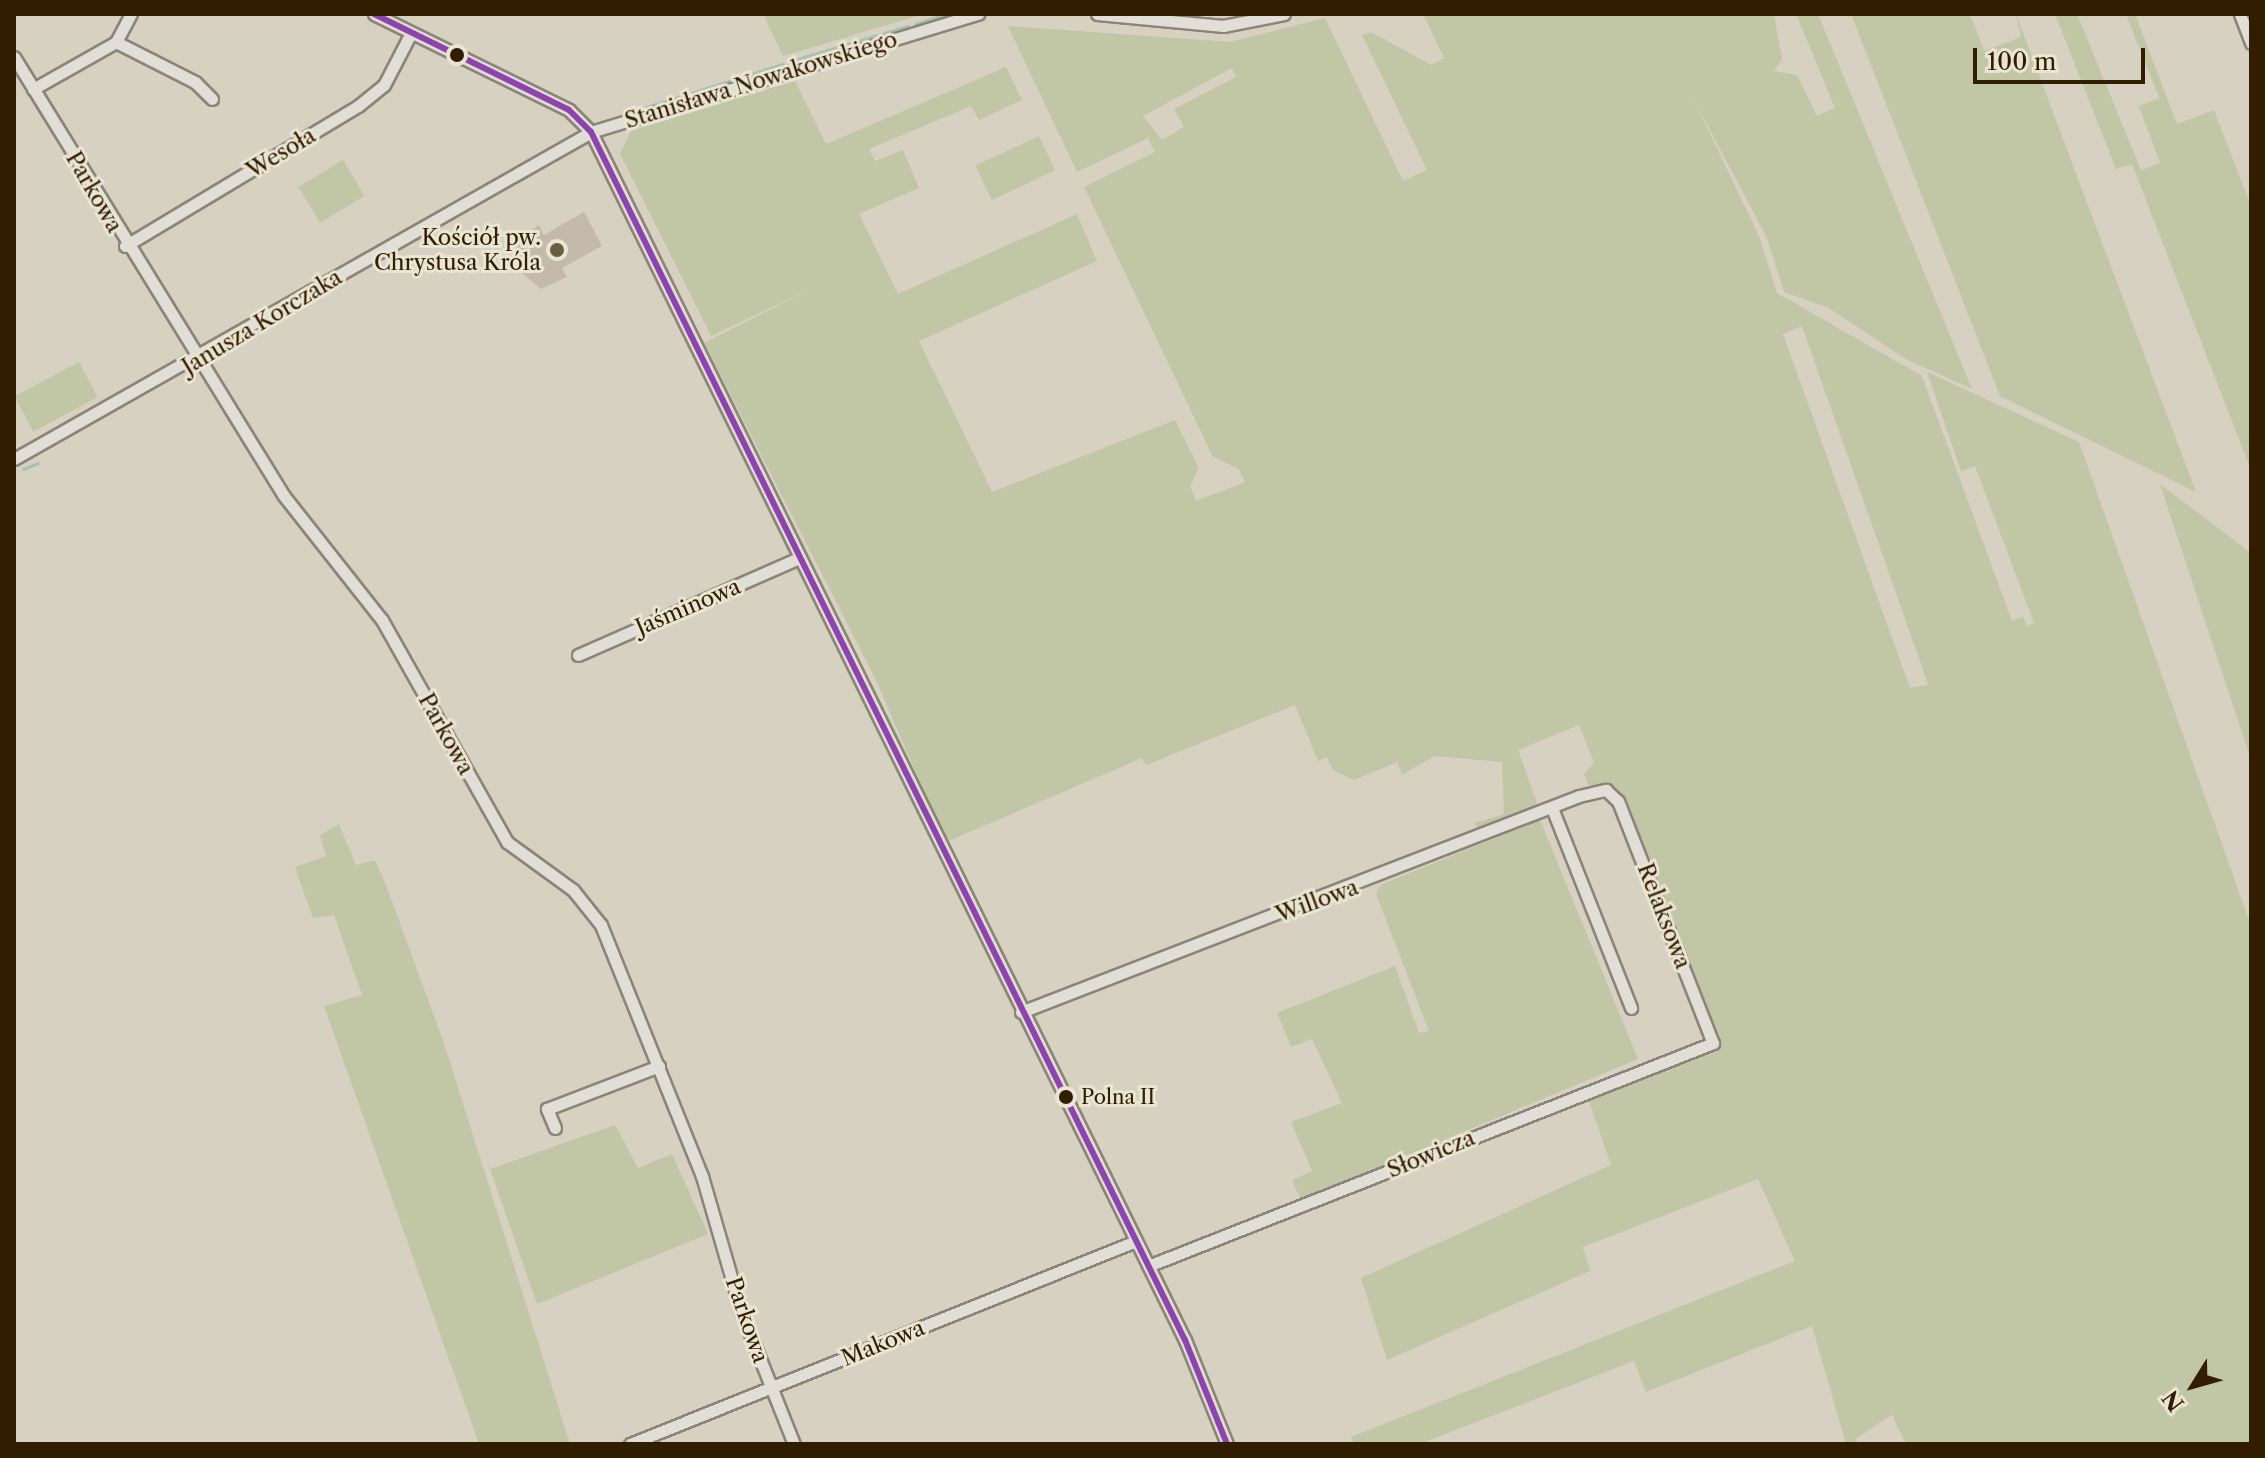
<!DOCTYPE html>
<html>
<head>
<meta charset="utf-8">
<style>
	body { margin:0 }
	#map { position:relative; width:2265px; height:1458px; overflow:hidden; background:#d6d1c1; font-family:"Libre Caslon Text",serif }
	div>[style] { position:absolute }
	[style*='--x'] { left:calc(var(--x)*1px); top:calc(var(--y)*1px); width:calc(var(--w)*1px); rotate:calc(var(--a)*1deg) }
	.green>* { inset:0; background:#c1c6a6; transform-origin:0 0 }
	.stream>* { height:3px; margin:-1.5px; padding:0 1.5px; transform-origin:1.5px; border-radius:1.5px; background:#a8c0b2 }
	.building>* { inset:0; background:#c5b9ab }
	.roads { filter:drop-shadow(2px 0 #8b8578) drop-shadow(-2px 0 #8b8578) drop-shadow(0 2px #8b8578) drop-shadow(0 -2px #8b8578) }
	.minor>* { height:11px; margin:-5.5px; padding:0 5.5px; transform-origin:5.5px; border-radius:5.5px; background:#e0ded6 }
	.bus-1>* { height:6px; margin:-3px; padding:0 3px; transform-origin:3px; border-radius:3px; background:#8e44ad }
	.dots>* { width:22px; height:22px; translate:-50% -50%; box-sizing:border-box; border:4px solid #eae4d2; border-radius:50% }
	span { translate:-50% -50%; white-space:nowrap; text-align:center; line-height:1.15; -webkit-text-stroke:6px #eae4d2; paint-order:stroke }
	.bus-label { font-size:20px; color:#311d00 }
	.left { translate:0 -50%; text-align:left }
	.street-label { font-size:22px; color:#311d00 }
	.poi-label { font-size:22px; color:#311d00 }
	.right { translate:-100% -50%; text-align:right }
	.frame { position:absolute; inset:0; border:16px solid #311d00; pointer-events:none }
	.north { position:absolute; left:2153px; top:1346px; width:80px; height:80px; -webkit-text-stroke:6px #eae4d2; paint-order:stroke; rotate:233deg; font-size:22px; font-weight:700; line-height:32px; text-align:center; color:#311d00 }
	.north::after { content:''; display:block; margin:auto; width:28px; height:36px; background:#311d00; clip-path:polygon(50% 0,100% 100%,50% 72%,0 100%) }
	.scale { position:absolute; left:1973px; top:48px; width:172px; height:36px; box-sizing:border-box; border:4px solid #311d00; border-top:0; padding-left:10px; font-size:24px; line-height:28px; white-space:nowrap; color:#311d00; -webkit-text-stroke:6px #eae4d2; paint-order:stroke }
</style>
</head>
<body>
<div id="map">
	<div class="green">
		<div style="clip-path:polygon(763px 14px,924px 14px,783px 56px)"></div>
		<div style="clip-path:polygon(evenodd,1423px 14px,1774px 14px,1782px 59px,1774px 71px,1797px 75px,1817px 116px,1835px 108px,1796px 14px,1818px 14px,1972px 389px,1906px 359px,1829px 308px,1784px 292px,1767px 238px,1693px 98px,1759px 236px,1777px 293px,1922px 376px,2012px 621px,2023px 617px,2027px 626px,2034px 623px,1975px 466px,1961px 471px,1927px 372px,2079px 442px,2251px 926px,2251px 1444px,1906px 1444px,1892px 1415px,1856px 1438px,1858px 1444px,1846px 1444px,1812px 1326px,1646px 1392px,1634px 1361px,1419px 1444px,1354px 1444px,1351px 1437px,1795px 1261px,1758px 1179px,1583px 1247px,1590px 1271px,1387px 1360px,1361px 1278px,1611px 1165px,1588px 1098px,1721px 1050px,1627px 801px,1613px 784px,1590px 789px,1584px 774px,1594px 763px,1579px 725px,1518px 750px,1539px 809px,1478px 833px,1475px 823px,1504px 814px,1502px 762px,1435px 756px,1402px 775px,1397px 762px,1354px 780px,1333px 770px,1327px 757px,1318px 761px,1295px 705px,1146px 765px,1142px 758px,946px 842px,875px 678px,704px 343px,816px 286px,711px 336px,620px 154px,631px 131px,795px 81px,826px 144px,1006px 67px,1022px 100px,979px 120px,971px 106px,869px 149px,875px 161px,903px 150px,919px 188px,859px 214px,898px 294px,1077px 214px,1097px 261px,919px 341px,992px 492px,1175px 420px,1199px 468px,1190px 486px,1196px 501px,1245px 482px,1239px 469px,1213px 457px,1084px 187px,1155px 152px,1148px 138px,1077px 172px,1008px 26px,1230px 42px,1325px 18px,1403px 181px,1427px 170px,1362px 35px,1371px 32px,1431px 65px,1444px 58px,1423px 14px,1232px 68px,1236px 77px,1174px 109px,1184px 127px,1162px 140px,1143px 116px,1232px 68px,1423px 14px,1802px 326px,1928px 684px,1928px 685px,1910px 688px,1783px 334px,1802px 326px)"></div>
		<div style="clip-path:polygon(1851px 14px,1970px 14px,1984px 51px,2021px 37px,2016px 14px,2196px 492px,2000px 396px)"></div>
		<div style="clip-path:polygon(2055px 14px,2077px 14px,2141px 170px,2160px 163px,2139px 106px,2159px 98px,2126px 14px,2135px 14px,2177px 124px,2214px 110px,2251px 206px,2251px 470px,2132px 164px,2116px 169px)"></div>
		<div style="left:1039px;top:136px;width:38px;height:70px;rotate:65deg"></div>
		<div style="left:343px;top:160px;width:42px;height:52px;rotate:59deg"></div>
		<div style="left:79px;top:362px;width:40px;height:73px;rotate:62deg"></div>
		<div style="clip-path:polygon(2160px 484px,2251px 553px,2251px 760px)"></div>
		<div style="clip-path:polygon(1540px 820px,1638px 1059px,1301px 1200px,1292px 1180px,1312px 1171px,1291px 1122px,1342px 1103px,1312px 1039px,1291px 1047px,1277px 1013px,1395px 966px,1419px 1033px,1429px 1031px,1376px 894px,1380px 885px)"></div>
		<div style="clip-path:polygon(339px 824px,356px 865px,375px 860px,387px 888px,444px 1043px,570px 1444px,479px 1444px,324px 1006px,362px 995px,334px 915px,313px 918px,295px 867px,326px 856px,320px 835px)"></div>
		<div style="clip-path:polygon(615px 1125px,638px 1168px,672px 1154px,708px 1234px,537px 1304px,490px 1169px)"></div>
	</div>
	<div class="stream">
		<div style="--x:1198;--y:14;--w:52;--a:0"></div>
		<div style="--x:915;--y:24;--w:33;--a:-18"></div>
		<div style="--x:794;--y:60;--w:119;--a:-16.6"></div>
		<div style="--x:646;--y:107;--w:143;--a:-17.5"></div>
		<div style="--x:23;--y:469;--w:16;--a:-22"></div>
	</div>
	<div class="building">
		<div style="clip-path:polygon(584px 212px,602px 246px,562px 268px,567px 277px,541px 289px,518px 270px,516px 241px,539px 225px,544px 235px)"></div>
	</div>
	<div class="roads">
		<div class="minor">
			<div style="--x:374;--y:14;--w:217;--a:26.2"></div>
			<div style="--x:569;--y:110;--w:31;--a:45"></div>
			<div style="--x:591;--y:132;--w:1346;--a:63.82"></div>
			<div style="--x:1185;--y:1340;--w:112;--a:68"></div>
			<div style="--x:1097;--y:14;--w:127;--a:5.4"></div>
			<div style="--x:1223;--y:26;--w:62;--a:-11.1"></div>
			<div style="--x:2240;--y:14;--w:31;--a:69"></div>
			<div style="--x:116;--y:42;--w:89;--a:26.9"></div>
			<div style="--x:195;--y:82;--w:24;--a:45"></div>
			<div style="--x:116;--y:42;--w:32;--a:-62"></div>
			<div style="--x:14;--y:57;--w:515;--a:58.41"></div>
			<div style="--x:284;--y:496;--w:158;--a:51.7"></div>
			<div style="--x:382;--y:620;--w:255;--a:60.6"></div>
			<div style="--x:507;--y:842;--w:82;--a:36"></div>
			<div style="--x:573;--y:890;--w:45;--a:51.3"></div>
			<div style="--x:601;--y:925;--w:271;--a:68.1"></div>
			<div style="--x:702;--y:1176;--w:141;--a:73.9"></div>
			<div style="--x:741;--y:1311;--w:143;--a:68.3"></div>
			<div style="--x:33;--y:89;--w:95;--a:-29.5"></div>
			<div style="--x:125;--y:246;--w:272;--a:-31"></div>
			<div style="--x:358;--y:106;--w:33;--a:-39"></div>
			<div style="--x:384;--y:85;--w:59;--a:-62.6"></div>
			<div style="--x:14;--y:459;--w:663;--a:-29.54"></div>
			<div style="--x:591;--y:132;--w:405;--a:-17"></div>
			<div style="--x:578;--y:655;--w:241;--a:-23.7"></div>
			<div style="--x:1552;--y:808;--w:215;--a:68.4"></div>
			<div style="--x:1021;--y:1012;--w:598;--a:-21.16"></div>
			<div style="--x:1579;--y:796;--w:28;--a:-13"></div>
			<div style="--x:1606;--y:790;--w:16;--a:43"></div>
			<div style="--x:1618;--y:801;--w:260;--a:68.6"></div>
			<div style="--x:1713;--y:1043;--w:607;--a:158.46"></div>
			<div style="--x:555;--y:1128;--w:21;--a:-113"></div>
			<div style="--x:547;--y:1109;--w:120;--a:-21"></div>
			<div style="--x:630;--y:1444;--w:545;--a:-21.86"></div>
		</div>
	</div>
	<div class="bus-1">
		<div style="--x:374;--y:14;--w:217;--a:26.2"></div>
		<div style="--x:569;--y:110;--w:31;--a:45"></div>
		<div style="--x:591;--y:132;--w:1346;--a:63.82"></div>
		<div style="--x:1185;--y:1340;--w:112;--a:68"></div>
	</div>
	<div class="dots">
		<div style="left:457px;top:55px;background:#311d00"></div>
		<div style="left:557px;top:250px;background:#6b5c44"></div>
		<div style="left:1066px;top:1097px;background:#311d00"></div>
	</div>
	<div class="bus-label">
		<span class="left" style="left:1081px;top:1097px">Polna II</span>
	</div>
	<div class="street-label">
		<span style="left:761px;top:80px;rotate:-17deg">Stanisława Nowakowskiego</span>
		<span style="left:281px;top:153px;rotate:-31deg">Wesoła</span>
		<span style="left:94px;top:192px;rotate:60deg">Parkowa</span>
		<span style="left:262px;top:322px;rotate:-31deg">Janusza Korczaka</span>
		<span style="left:688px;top:607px;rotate:-23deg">Jaśminowa</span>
		<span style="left:446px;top:734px;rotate:61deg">Parkowa</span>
		<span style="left:1317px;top:901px;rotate:-20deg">Willowa</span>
		<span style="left:1664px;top:916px;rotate:69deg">Relaksowa</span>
		<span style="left:1431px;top:1154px;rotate:-22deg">Słowicza</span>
		<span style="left:747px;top:1320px;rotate:71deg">Parkowa</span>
		<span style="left:883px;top:1343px;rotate:-22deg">Makowa</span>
	</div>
	<div class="poi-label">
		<span class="right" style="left:541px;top:250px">Kościół pw.<br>Chrystusa Króla</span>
	</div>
	<div class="frame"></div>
	<div class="north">N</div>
	<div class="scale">100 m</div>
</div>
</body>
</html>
